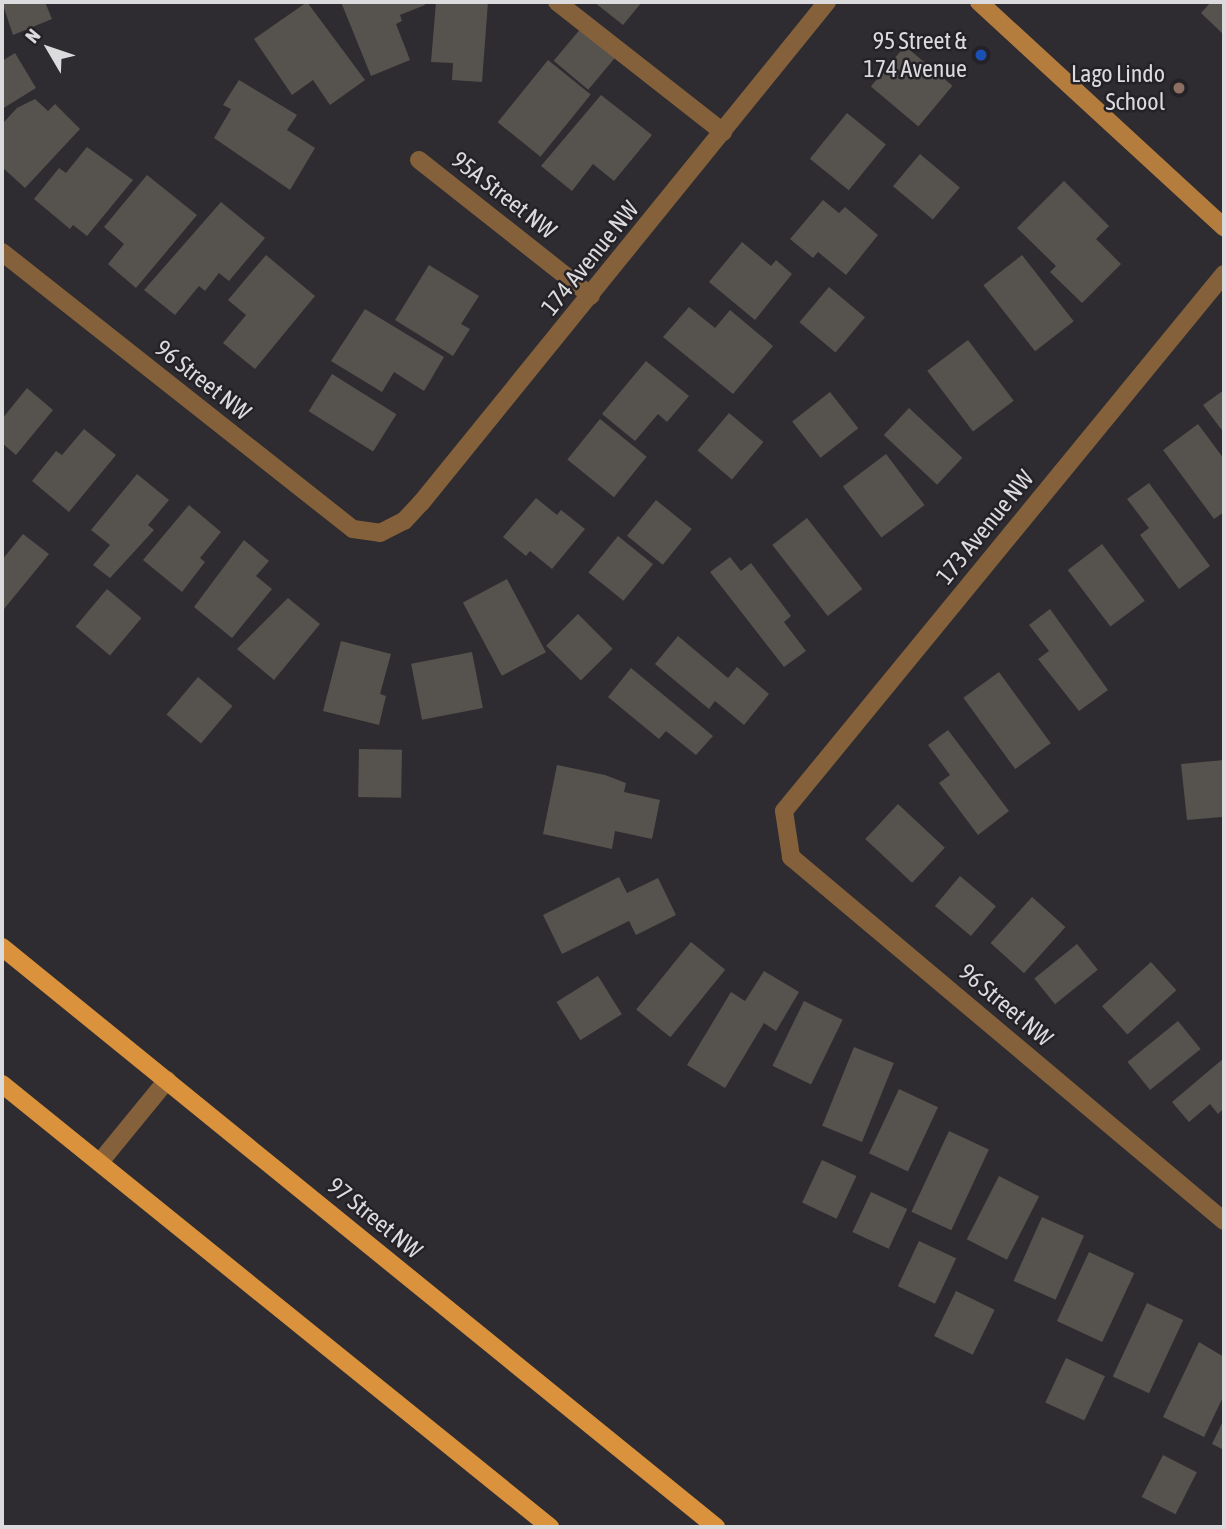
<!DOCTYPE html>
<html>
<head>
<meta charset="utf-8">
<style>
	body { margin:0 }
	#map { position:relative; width:1226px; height:1529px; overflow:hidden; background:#2e2c30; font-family:"Asap Condensed",sans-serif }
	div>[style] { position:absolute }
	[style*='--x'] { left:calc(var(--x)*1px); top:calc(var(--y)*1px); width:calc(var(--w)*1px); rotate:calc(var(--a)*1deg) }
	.building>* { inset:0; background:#56524e; transform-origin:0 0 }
	.lane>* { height:18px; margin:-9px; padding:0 9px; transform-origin:9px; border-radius:9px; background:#84613b }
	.street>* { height:18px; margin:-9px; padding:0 9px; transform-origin:9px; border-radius:9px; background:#84613b }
	.secondary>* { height:18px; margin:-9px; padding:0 9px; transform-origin:9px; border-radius:9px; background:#b57d3d }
	.primary>* { height:18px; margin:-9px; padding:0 9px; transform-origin:9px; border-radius:9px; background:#db923c }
	.dots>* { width:19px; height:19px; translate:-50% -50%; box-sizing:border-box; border:4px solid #242227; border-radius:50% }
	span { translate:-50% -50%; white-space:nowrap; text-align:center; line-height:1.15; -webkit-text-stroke:5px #242227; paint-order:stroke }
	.poi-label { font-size:24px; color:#dbdadd }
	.right { translate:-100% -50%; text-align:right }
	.street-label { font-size:24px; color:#dbdadd }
	.frame { position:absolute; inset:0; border:4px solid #dbdadd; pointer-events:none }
	.north { position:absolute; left:14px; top:14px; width:70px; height:70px; -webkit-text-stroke:5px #242227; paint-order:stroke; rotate:309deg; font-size:19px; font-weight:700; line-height:28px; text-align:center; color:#dbdadd }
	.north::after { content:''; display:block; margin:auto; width:24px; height:32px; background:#dbdadd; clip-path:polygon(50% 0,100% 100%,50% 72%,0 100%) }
</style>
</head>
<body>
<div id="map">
	<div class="building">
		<div style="clip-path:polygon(2px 2px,45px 2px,52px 19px,13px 35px)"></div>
		<div style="clip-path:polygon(307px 2px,365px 80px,330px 105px,313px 80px,292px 95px,254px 39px)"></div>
		<div style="clip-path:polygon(341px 2px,424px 2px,425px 5px,400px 15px,402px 21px,396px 24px,410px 60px,371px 76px)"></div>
		<div style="clip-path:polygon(436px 2px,488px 2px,482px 82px,452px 80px,453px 63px,431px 62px)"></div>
		<div style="clip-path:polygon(594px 2px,642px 2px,623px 25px)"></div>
		<div style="clip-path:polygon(1211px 2px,1224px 2px,1224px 35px,1201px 13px)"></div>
		<div style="left:582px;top:27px;width:45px;height:44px;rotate:40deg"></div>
		<div style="left:905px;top:46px;width:62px;height:53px;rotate:40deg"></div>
		<div style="clip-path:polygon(15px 53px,36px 88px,2px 109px,2px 61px)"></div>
		<div style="left:548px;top:60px;width:55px;height:80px;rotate:39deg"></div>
		<div style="clip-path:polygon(239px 80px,297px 115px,287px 130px,315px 148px,290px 190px,214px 138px,231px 109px,223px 105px)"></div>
		<div style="clip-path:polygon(601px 95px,652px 135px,614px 181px,593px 164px,572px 191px,541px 166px)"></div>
		<div style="clip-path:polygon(35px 99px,48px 111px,55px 104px,80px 129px,25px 188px,2px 167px,2px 124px,17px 108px)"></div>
		<div style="left:847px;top:113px;width:50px;height:59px;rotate:39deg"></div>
		<div style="clip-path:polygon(87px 147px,133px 180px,87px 236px,73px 225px,70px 229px,34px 199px,59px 168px,66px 173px)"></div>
		<div style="left:920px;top:154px;width:52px;height:42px;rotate:40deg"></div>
		<div style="clip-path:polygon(147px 175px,197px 215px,136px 288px,108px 264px,124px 244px,104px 227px)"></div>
		<div style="clip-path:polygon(1064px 181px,1109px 226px,1096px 239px,1121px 264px,1082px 303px,1050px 272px,1056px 266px,1017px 228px)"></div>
		<div style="clip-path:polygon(823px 200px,839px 213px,845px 207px,878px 235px,846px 275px,818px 252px,813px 258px,790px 239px)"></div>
		<div style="clip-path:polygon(221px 202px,265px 238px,229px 281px,219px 273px,205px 291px,199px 286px,175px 315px,144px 290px)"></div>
		<div style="clip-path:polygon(742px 242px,771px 266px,776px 260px,792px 274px,755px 320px,709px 282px)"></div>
		<div style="clip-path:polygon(266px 255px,315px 296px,255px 369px,223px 343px,246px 315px,228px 300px)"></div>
		<div style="left:1022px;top:255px;width:84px;height:49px;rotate:52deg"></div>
		<div style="clip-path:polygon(429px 265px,479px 296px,461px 324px,470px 329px,453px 356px,395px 320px)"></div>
		<div style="left:829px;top:287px;width:47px;height:46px;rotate:40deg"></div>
		<div style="clip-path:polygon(689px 307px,715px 328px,730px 310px,773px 346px,733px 394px,663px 337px)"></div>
		<div style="clip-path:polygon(365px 309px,444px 357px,424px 391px,394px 372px,382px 392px,331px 361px)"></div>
		<div style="left:968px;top:340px;width:76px;height:51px;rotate:53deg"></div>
		<div style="clip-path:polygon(646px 361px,689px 396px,667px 422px,658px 414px,635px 441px,602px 414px)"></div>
		<div style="left:332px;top:374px;width:76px;height:44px;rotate:32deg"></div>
		<div style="clip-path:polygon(27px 388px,53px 410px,16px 455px,2px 443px,2px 419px)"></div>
		<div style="clip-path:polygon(1224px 390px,1224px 433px,1203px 405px)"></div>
		<div style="left:830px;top:392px;width:46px;height:48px;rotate:52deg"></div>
		<div style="left:909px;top:408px;width:73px;height:37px;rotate:43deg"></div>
		<div style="left:729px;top:413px;width:45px;height:49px;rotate:40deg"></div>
		<div style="left:600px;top:419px;width:60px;height:52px;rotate:39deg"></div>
		<div style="clip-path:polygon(1198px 424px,1224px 459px,1224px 512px,1214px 519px,1163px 450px)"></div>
		<div style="clip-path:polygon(84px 429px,116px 455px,69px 512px,32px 481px,56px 451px,62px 455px)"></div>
		<div style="left:886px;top:454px;width:64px;height:54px;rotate:53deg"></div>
		<div style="clip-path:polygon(137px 474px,169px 500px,148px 525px,154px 530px,110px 578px,93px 565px,110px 545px,91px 530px)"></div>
		<div style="clip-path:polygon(1149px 483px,1210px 566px,1179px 589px,1140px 535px,1149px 528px,1127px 499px)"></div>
		<div style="clip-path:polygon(536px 498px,557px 515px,561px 510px,585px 529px,552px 569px,530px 551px,526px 556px,503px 537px)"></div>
		<div style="left:656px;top:500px;width:46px;height:46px;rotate:39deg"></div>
		<div style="clip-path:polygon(189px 505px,221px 532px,200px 558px,205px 562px,182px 592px,143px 560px)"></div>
		<div style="left:807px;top:518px;width:90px;height:44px;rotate:52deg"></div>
		<div style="clip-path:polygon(23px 534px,49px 554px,4px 609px,2px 560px)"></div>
		<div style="left:618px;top:536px;width:45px;height:47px;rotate:39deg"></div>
		<div style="clip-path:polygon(244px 540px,269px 561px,256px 576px,272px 589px,232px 638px,194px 607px)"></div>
		<div style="left:1102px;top:544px;width:71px;height:43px;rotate:53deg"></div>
		<div style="clip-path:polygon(730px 557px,741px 571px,751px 563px,791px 616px,784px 622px,806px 651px,784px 667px,710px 572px)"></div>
		<div style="left:507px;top:579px;width:83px;height:50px;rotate:62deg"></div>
		<div style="left:107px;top:589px;width:45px;height:49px;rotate:40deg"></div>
		<div style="clip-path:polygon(288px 598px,320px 624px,274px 680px,237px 649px)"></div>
		<div style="clip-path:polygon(1050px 609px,1108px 690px,1079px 711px,1038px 659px,1049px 651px,1029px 625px)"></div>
		<div style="left:578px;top:614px;width:49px;height:45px;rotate:45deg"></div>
		<div style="clip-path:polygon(678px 636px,728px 678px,737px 667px,769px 694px,744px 725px,715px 701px,709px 709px,655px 664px)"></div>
		<div style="clip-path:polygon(341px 641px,391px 654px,380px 694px,386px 696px,379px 725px,323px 711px)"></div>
		<div style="left:472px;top:652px;width:57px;height:62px;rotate:79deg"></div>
		<div style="clip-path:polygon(631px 668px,713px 736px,696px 755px,666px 731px,659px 739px,608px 697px)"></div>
		<div style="left:999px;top:672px;width:88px;height:44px;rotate:54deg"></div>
		<div style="left:198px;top:677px;width:45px;height:49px;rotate:40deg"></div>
		<div style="clip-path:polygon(948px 730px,1009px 811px,978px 835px,939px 783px,950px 775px,928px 745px)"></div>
		<div style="left:359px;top:749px;width:43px;height:48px;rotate:1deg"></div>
		<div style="clip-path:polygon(1224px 760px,1224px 825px,1222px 817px,1187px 820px,1181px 764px)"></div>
		<div style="clip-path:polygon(557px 765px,605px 775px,626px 783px,624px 792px,660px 800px,652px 839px,615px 831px,612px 849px,543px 834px)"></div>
		<div style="left:898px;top:804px;width:64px;height:48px;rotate:43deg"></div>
		<div style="left:960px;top:876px;width:47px;height:39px;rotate:40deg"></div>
		<div style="clip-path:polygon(619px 877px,627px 893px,658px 878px,676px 915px,636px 935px,629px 921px,562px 954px,543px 915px)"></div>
		<div style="left:1032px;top:897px;width:45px;height:62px;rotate:42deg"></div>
		<div style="left:691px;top:942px;width:44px;height:87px;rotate:39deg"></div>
		<div style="left:1077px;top:944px;width:33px;height:55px;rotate:51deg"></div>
		<div style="left:1151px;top:962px;width:38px;height:66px;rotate:48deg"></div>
		<div style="clip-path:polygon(764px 971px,799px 992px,776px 1031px,764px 1023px,725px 1088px,687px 1065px,731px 992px,745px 1001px)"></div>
		<div style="left:598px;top:976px;width:45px;height:49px;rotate:58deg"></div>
		<div style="left:804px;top:1001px;width:43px;height:72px;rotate:26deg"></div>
		<div style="left:1178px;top:1021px;width:36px;height:65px;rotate:51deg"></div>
		<div style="left:854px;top:1047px;width:43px;height:85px;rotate:22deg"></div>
		<div style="clip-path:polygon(1224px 1058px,1224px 1108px,1218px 1114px,1210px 1104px,1189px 1122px,1172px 1102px)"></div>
		<div style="left:899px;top:1089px;width:43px;height:71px;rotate:25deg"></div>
		<div style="left:949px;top:1131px;width:44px;height:89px;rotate:25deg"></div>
		<div style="left:822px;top:1160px;width:38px;height:47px;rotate:25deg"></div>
		<div style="left:999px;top:1176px;width:45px;height:71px;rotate:27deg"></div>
		<div style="left:871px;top:1192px;width:40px;height:44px;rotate:25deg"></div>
		<div style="left:1042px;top:1217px;width:46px;height:70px;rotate:24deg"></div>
		<div style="left:919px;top:1241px;width:41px;height:50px;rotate:25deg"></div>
		<div style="left:1089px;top:1252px;width:50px;height:76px;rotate:25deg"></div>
		<div style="left:956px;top:1291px;width:43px;height:50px;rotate:26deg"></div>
		<div style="left:1147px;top:1303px;width:40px;height:81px;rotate:25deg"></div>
		<div style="clip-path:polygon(1199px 1342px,1224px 1357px,1224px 1395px,1204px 1437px,1163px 1417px)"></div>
		<div style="left:1066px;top:1358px;width:43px;height:49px;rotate:25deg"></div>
		<div style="clip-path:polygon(1224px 1419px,1224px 1450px,1212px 1444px)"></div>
		<div style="left:1163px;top:1455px;width:38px;height:47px;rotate:27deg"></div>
	</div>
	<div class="lane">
		<div style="--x:557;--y:2;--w:211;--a:38.1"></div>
		<div style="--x:100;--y:1162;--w:106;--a:-50.7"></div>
	</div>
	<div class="street">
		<div style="--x:419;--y:160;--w:219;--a:38.3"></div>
		<div style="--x:2;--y:252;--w:447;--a:38.3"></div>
		<div style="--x:353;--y:529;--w:27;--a:8"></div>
		<div style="--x:380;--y:533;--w:27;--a:-27"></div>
		<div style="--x:404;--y:521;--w:25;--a:-47"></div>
		<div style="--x:421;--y:503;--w:645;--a:-50.98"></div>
		<div style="--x:1224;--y:274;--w:694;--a:129.33"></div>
		<div style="--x:784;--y:811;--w:47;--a:81.3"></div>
		<div style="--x:791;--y:857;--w:566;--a:40.05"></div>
	</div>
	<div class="secondary">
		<div style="--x:979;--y:2;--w:333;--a:42.6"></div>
	</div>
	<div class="primary">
		<div style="--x:2;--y:947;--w:920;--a:39.09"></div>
		<div style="--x:2;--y:1084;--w:705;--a:38.95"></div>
	</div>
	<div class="dots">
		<div style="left:981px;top:55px;background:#1a4fb4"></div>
		<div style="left:1179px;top:88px;background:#8d6e63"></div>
	</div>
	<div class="poi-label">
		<span class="right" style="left:967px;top:55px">95 Street &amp;<br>174 Avenue</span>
		<span class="right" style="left:1165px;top:88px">Lago Lindo<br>School</span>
	</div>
	<div class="street-label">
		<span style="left:504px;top:195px;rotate:38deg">95A Street NW</span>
		<span style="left:590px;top:258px;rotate:-51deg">174 Avenue NW</span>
		<span style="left:203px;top:380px;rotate:38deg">96 Street NW</span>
		<span style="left:985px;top:527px;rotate:-51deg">173 Avenue NW</span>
		<span style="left:1006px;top:1005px;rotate:40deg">96 Street NW</span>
		<span style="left:375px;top:1218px;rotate:39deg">97 Street NW</span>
	</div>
	<div class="frame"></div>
	<div class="north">N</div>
</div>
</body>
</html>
